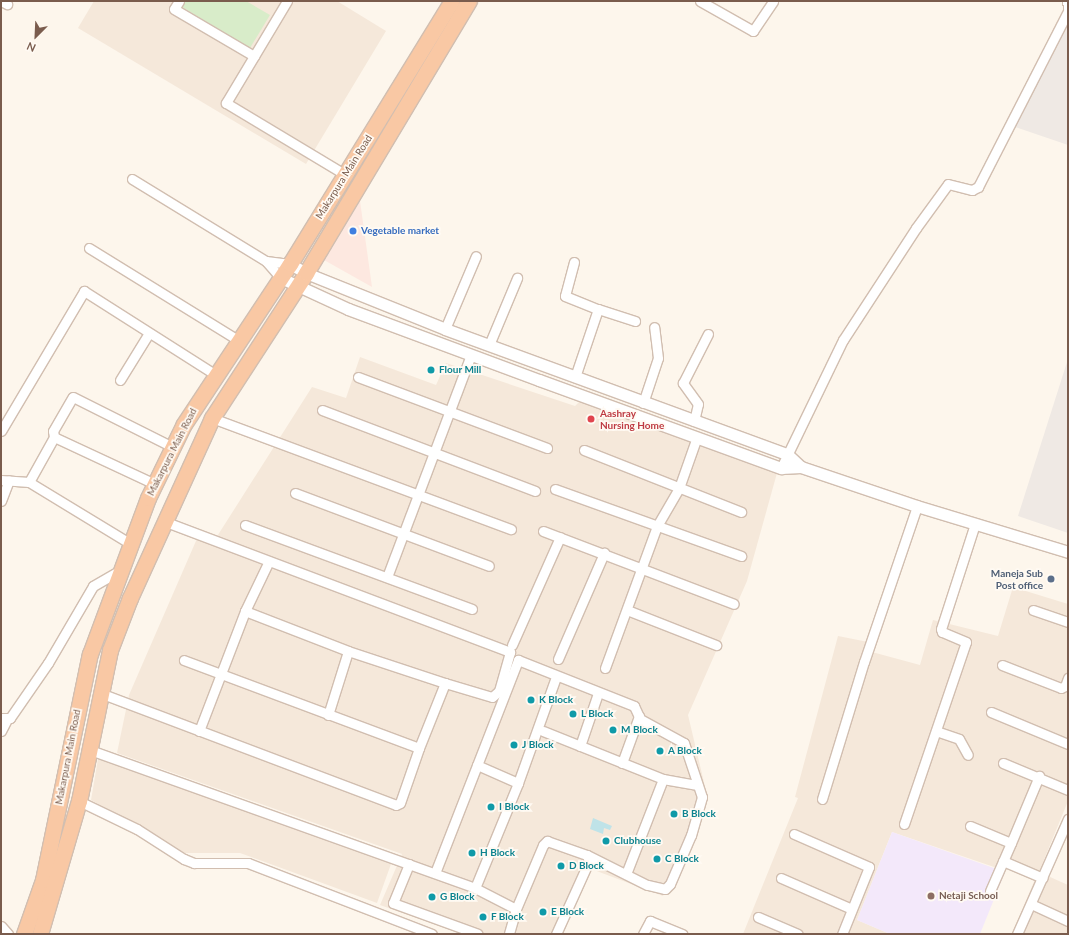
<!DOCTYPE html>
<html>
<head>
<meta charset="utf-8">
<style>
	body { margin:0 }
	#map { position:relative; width:1069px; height:935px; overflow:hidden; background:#fdf6ec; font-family:Lato,sans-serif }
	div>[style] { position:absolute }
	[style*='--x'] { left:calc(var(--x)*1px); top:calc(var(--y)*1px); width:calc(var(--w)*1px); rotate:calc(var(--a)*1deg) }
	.residential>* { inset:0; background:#f5e8da }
	.commercial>* { inset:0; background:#fde8e0 }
	.industrial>* { inset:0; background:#efe9e4 }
	.education>* { inset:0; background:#f3e8fa }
	.green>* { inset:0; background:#d8ecc9 }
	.water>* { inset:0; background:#bfe3e8 }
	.roads { filter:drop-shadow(1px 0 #d1beb0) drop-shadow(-1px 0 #d1beb0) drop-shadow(0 1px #d1beb0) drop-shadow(0 -1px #d1beb0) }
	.minor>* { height:9px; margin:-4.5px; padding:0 4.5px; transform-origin:4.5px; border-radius:4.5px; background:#fff }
	.tertiary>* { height:11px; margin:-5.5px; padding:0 5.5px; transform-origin:5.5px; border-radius:5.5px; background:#fff }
	.trunk>* { height:15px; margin:-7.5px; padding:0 7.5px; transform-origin:7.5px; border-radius:7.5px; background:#f9c8a4 }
	.dots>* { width:11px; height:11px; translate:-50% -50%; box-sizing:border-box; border:2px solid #fffaf3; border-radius:50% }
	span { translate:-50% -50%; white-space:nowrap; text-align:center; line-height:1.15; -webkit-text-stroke:3.5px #fffaf3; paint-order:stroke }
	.street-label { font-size:10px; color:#7a5c4d }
	.shop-label { font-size:10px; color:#366cbe; font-weight:700 }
	.left { translate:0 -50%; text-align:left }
	.culture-label { font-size:10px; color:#0d838f; font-weight:700 }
	.health-label { font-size:10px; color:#be3a42; font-weight:700 }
	.service-label { font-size:10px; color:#4e5e75; font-weight:700 }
	.right { translate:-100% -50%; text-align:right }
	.education-label { font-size:10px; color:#785e54; font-weight:700 }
	.frame { position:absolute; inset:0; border:2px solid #7a5c4d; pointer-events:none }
	.north { position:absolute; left:16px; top:16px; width:40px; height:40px; -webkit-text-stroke:3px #fffaf3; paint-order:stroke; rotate:204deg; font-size:11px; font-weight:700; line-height:16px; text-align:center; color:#7a5c4d }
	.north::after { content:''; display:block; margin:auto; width:14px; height:18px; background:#7a5c4d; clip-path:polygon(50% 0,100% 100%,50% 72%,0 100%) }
</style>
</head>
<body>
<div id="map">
	<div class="residential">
		<div style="clip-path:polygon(94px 1px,337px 1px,386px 31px,306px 164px,78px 28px)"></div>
		<div style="clip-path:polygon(360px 357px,436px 385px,446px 363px,575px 406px,580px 401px,777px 473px,747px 581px,688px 715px,707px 795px,663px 896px,586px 867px,558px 934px,462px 934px,380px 905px,402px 854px,117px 753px,129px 695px,199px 534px,216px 538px,312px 387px,346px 398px)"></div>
		<div style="clip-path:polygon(1013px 587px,1068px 604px,1068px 801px,1039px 872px,1068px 885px,1068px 934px,1012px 934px,1038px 872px,1002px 855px,997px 868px,892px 832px,857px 920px,890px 934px,743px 934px,798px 798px,795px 797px,838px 636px,873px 643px,872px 652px,920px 665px,933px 620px,998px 636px)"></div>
		<div style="clip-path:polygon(98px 759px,391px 864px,377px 903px,240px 853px,185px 853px,91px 800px)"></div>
	</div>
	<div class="commercial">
		<div style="clip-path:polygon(360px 201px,372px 287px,324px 260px)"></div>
	</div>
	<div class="industrial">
		<div style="clip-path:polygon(1068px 14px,1068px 145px,1009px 125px)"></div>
		<div style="clip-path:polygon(1068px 359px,1068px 533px,1018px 516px)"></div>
	</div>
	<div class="education">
		<div style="clip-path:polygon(892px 832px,1005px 872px,980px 934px,890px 934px,857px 920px)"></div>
	</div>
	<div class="green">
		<div style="clip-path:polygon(185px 1px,246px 1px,270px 15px,250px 48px,182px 7px)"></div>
	</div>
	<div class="water">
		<div style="clip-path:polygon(593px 818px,612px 826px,610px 830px,604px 828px,603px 834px,590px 829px)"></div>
	</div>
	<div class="roads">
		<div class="minor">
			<div style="--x:1;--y:1;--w:7;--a:27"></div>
			<div style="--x:179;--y:1;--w:9;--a:122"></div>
			<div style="--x:174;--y:9;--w:93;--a:30.4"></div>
			<div style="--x:287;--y:1;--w:119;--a:120.9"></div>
			<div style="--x:226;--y:103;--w:140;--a:31"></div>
			<div style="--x:700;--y:1;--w:61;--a:29.5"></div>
			<div style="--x:753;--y:31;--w:36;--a:-56"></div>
			<div style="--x:1067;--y:1;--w:7;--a:82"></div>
			<div style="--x:132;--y:179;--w:157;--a:31.5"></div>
			<div style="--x:266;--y:261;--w:23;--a:49"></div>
			<div style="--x:89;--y:248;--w:175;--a:31.7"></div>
			<div style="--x:266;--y:261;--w:24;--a:7"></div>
			<div style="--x:574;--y:262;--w:35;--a:105"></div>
			<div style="--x:565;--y:296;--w:35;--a:22"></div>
			<div style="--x:598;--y:309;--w:72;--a:108.7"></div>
			<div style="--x:598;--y:309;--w:39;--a:18"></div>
			<div style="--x:445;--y:329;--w:79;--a:-67"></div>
			<div style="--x:489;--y:345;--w:73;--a:-67.3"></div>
			<div style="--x:358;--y:377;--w:202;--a:20.6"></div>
			<div style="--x:120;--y:380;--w:55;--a:-58.3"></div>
			<div style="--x:643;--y:403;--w:47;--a:-71.6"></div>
			<div style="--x:658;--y:358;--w:31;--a:-97"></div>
			<div style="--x:322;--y:410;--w:228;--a:20.8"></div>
			<div style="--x:212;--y:418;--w:319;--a:20.4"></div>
			<div style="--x:694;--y:421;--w:17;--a:-77"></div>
			<div style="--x:698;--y:404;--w:26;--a:-126"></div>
			<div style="--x:683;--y:383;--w:55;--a:-63"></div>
			<div style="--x:1;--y:431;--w:163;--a:-59.3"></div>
			<div style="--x:84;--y:291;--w:156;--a:32.5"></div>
			<div style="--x:54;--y:437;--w:6;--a:-99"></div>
			<div style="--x:53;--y:431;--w:39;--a:-60"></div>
			<div style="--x:73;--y:397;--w:112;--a:26.6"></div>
			<div style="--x:584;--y:450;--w:169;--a:21.5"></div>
			<div style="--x:781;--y:468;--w:142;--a:-64.2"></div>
			<div style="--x:843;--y:340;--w:134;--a:-56.9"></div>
			<div style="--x:916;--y:228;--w:54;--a:-54"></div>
			<div style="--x:948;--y:184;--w:25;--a:14"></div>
			<div style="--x:972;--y:190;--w:7;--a:-27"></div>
			<div style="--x:978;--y:187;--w:198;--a:-62.9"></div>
			<div style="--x:1;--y:480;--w:28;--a:4"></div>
			<div style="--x:29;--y:482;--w:119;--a:31.3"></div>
			<div style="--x:29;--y:482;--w:51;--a:-60.9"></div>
			<div style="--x:54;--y:437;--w:111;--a:25"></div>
			<div style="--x:555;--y:489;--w:198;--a:19.8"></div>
			<div style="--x:295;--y:493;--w:207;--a:20.6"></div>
			<div style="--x:1;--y:501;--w:22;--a:-69"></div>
			<div style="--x:166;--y:522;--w:368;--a:20.7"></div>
			<div style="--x:510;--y:652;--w:41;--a:105.8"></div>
			<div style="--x:499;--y:691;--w:9;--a:139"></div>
			<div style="--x:492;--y:697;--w:49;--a:-163.4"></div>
			<div style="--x:245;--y:525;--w:242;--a:20.3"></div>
			<div style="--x:543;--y:531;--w:204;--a:20.9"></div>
			<div style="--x:387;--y:577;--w:237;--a:-69.3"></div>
			<div style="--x:627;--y:610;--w:96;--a:21.5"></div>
			<div style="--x:1033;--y:610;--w:37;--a:19"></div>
			<div style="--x:245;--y:611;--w:55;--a:-64.4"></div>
			<div style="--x:512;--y:645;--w:118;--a:-66"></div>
			<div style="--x:558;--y:659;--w:116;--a:-66.5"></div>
			<div style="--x:1002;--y:665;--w:63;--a:21.3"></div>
			<div style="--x:1061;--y:688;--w:4;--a:-27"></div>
			<div style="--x:1065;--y:686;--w:9;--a:-69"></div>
			<div style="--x:605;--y:668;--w:151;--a:-69.9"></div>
			<div style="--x:657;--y:526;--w:44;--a:-59.9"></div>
			<div style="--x:679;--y:488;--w:54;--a:-70.6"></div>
			<div style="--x:100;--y:693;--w:316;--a:20.7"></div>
			<div style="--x:396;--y:805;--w:4;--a:-27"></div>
			<div style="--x:400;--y:803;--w:58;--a:-70.9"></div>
			<div style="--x:419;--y:748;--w:251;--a:-159.5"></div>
			<div style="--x:991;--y:712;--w:83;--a:22.6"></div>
			<div style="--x:328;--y:715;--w:67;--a:-72.6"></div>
			<div style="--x:1;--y:718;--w:9;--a:0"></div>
			<div style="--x:10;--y:718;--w:67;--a:-55.4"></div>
			<div style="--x:48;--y:663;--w:89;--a:-59.7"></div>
			<div style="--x:93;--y:586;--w:32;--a:-30"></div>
			<div style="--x:1;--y:731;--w:13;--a:-63"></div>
			<div style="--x:199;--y:731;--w:129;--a:-69"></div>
			<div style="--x:245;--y:611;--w:110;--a:21.2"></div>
			<div style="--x:348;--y:651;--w:102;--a:18.3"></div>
			<div style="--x:445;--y:683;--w:70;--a:111.8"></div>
			<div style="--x:543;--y:731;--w:129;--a:21.8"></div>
			<div style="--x:936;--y:731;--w:24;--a:19"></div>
			<div style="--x:959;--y:739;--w:18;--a:61"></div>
			<div style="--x:580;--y:746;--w:56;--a:-71.2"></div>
			<div style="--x:90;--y:750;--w:409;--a:19.7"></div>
			<div style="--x:475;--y:888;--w:113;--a:-67.7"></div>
			<div style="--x:518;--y:783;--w:113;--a:-70.3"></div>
			<div style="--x:622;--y:763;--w:50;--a:-70.1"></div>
			<div style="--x:1003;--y:763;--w:70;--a:22.6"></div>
			<div style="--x:477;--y:765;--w:45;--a:23.7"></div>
			<div style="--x:822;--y:799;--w:143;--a:-73"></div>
			<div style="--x:864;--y:662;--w:165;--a:-71.2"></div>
			<div style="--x:79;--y:801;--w:64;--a:25.8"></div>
			<div style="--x:137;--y:829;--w:56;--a:32.6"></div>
			<div style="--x:184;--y:859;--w:11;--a:22"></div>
			<div style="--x:194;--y:863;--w:54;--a:0"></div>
			<div style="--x:248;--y:863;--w:197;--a:21.1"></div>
			<div style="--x:904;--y:824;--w:192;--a:-71.2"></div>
			<div style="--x:966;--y:642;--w:26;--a:-157"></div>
			<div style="--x:942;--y:632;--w:3;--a:-108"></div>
			<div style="--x:941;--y:629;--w:110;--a:-72.1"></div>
			<div style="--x:970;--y:826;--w:44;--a:22.5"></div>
			<div style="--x:1011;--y:843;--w:73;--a:-67.3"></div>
			<div style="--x:794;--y:834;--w:82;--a:23.7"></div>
			<div style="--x:869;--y:867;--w:72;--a:111.9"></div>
			<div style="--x:1003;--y:861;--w:43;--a:23"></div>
			<div style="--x:409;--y:864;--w:42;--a:112.3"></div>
			<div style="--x:393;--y:903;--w:90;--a:20"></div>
			<div style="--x:435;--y:873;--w:229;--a:-68.7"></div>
			<div style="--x:518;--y:660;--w:125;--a:21.6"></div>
			<div style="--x:634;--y:706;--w:14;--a:65"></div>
			<div style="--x:640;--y:719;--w:50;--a:28.6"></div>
			<div style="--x:684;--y:743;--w:57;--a:71.6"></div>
			<div style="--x:702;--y:797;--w:40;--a:106"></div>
			<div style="--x:691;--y:835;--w:53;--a:113.2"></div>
			<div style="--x:670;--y:884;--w:7;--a:135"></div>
			<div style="--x:665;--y:889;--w:18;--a:-167"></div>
			<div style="--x:647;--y:885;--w:67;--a:-153.4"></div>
			<div style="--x:587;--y:855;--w:6;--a:72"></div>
			<div style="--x:589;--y:861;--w:80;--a:114.3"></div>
			<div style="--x:626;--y:874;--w:102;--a:-68.7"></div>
			<div style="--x:663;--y:779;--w:35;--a:10"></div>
			<div style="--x:781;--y:878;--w:77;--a:23.6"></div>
			<div style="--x:475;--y:888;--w:46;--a:27.1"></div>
			<div style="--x:516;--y:909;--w:26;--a:106"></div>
			<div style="--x:990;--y:891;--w:52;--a:-66.4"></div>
			<div style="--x:1031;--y:904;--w:41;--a:24.7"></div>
			<div style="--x:516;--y:909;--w:69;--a:-67.1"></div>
			<div style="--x:543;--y:845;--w:6;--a:-45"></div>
			<div style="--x:547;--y:841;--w:42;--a:19.3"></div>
			<div style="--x:758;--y:917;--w:43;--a:23"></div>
			<div style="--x:1;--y:926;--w:11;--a:49"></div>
			<div style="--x:643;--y:934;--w:15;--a:-62"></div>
			<div style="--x:650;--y:921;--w:35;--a:22"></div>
			<div style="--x:1017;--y:934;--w:126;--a:-66.1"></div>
		</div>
		<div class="tertiary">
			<div style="--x:290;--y:264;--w:18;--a:29"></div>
			<div style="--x:306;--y:273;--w:150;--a:21.9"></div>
			<div style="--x:445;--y:329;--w:364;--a:20.1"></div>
			<div style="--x:787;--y:454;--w:19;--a:43"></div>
			<div style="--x:801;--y:467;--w:122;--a:18.6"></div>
			<div style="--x:917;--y:506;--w:158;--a:16.9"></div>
			<div style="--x:281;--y:278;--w:74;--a:24.8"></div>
			<div style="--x:348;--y:309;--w:204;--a:20.4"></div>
			<div style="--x:539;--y:380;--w:258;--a:20"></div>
			<div style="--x:781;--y:468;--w:20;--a:-3"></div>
		</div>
		<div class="trunk">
			<div style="--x:24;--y:934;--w:57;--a:-70.6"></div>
			<div style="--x:43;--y:880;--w:231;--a:-78.3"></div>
			<div style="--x:90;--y:654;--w:166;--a:-69.6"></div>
			<div style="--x:148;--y:498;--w:82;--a:-64.1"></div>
			<div style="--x:184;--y:424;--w:192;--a:-56.5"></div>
			<div style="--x:290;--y:264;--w:309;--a:-58.4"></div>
			<div style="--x:40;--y:934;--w:139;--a:-73.7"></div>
			<div style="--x:79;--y:801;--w:154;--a:-78.4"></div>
			<div style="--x:110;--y:650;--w:56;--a:-69"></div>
			<div style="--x:130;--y:598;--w:198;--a:-65.5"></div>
			<div style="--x:212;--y:418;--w:173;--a:-57"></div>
			<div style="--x:306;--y:273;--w:317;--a:-59.1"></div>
		</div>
	</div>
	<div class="dots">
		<div style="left:353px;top:231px;background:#3f7fe0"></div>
		<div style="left:431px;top:370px;background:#0f9aa8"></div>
		<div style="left:591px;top:419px;background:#e0444e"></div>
		<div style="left:1051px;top:579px;background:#5c6f8a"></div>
		<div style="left:531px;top:700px;background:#0f9aa8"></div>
		<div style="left:573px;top:714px;background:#0f9aa8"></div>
		<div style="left:613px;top:730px;background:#0f9aa8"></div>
		<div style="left:514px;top:745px;background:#0f9aa8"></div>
		<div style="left:660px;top:751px;background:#0f9aa8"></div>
		<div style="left:491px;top:807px;background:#0f9aa8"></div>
		<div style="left:674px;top:814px;background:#0f9aa8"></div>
		<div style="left:606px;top:841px;background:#0f9aa8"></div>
		<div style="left:472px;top:853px;background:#0f9aa8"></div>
		<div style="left:657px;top:859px;background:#0f9aa8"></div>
		<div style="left:561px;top:866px;background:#0f9aa8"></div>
		<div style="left:931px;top:896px;background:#8d6e63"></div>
		<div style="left:432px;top:897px;background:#0f9aa8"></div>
		<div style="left:543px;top:912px;background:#0f9aa8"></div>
		<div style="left:483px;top:917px;background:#0f9aa8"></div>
	</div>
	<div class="street-label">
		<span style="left:344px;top:177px;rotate:-58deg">Makarpura Main Road</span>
		<span style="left:172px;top:452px;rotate:-63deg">Makarpura Main Road</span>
		<span style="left:68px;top:757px;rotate:-79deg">Makarpura Main Road</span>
	</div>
	<div class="shop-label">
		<span class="left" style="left:361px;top:231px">Vegetable market</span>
	</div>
	<div class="culture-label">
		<span class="left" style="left:439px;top:370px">Flour Mill</span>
		<span class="left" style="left:539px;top:700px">K Block</span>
		<span class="left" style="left:581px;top:714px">L Block</span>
		<span class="left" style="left:621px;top:730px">M Block</span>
		<span class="left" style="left:522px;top:745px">J Block</span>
		<span class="left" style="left:668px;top:751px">A Block</span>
		<span class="left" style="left:499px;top:807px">I Block</span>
		<span class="left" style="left:682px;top:814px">B Block</span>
		<span class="left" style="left:614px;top:841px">Clubhouse</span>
		<span class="left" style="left:480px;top:853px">H Block</span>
		<span class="left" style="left:665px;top:859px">C Block</span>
		<span class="left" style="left:569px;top:866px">D Block</span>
		<span class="left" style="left:440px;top:897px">G Block</span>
		<span class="left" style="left:551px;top:912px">E Block</span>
		<span class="left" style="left:491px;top:917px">F Block</span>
	</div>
	<div class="health-label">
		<span class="left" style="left:600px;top:419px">Aashray<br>Nursing Home</span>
	</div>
	<div class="service-label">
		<span class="right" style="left:1043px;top:579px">Maneja Sub<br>Post office</span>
	</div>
	<div class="education-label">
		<span class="left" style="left:939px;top:896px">Netaji School</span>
	</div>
	<div class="frame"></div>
	<div class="north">N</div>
</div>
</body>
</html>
